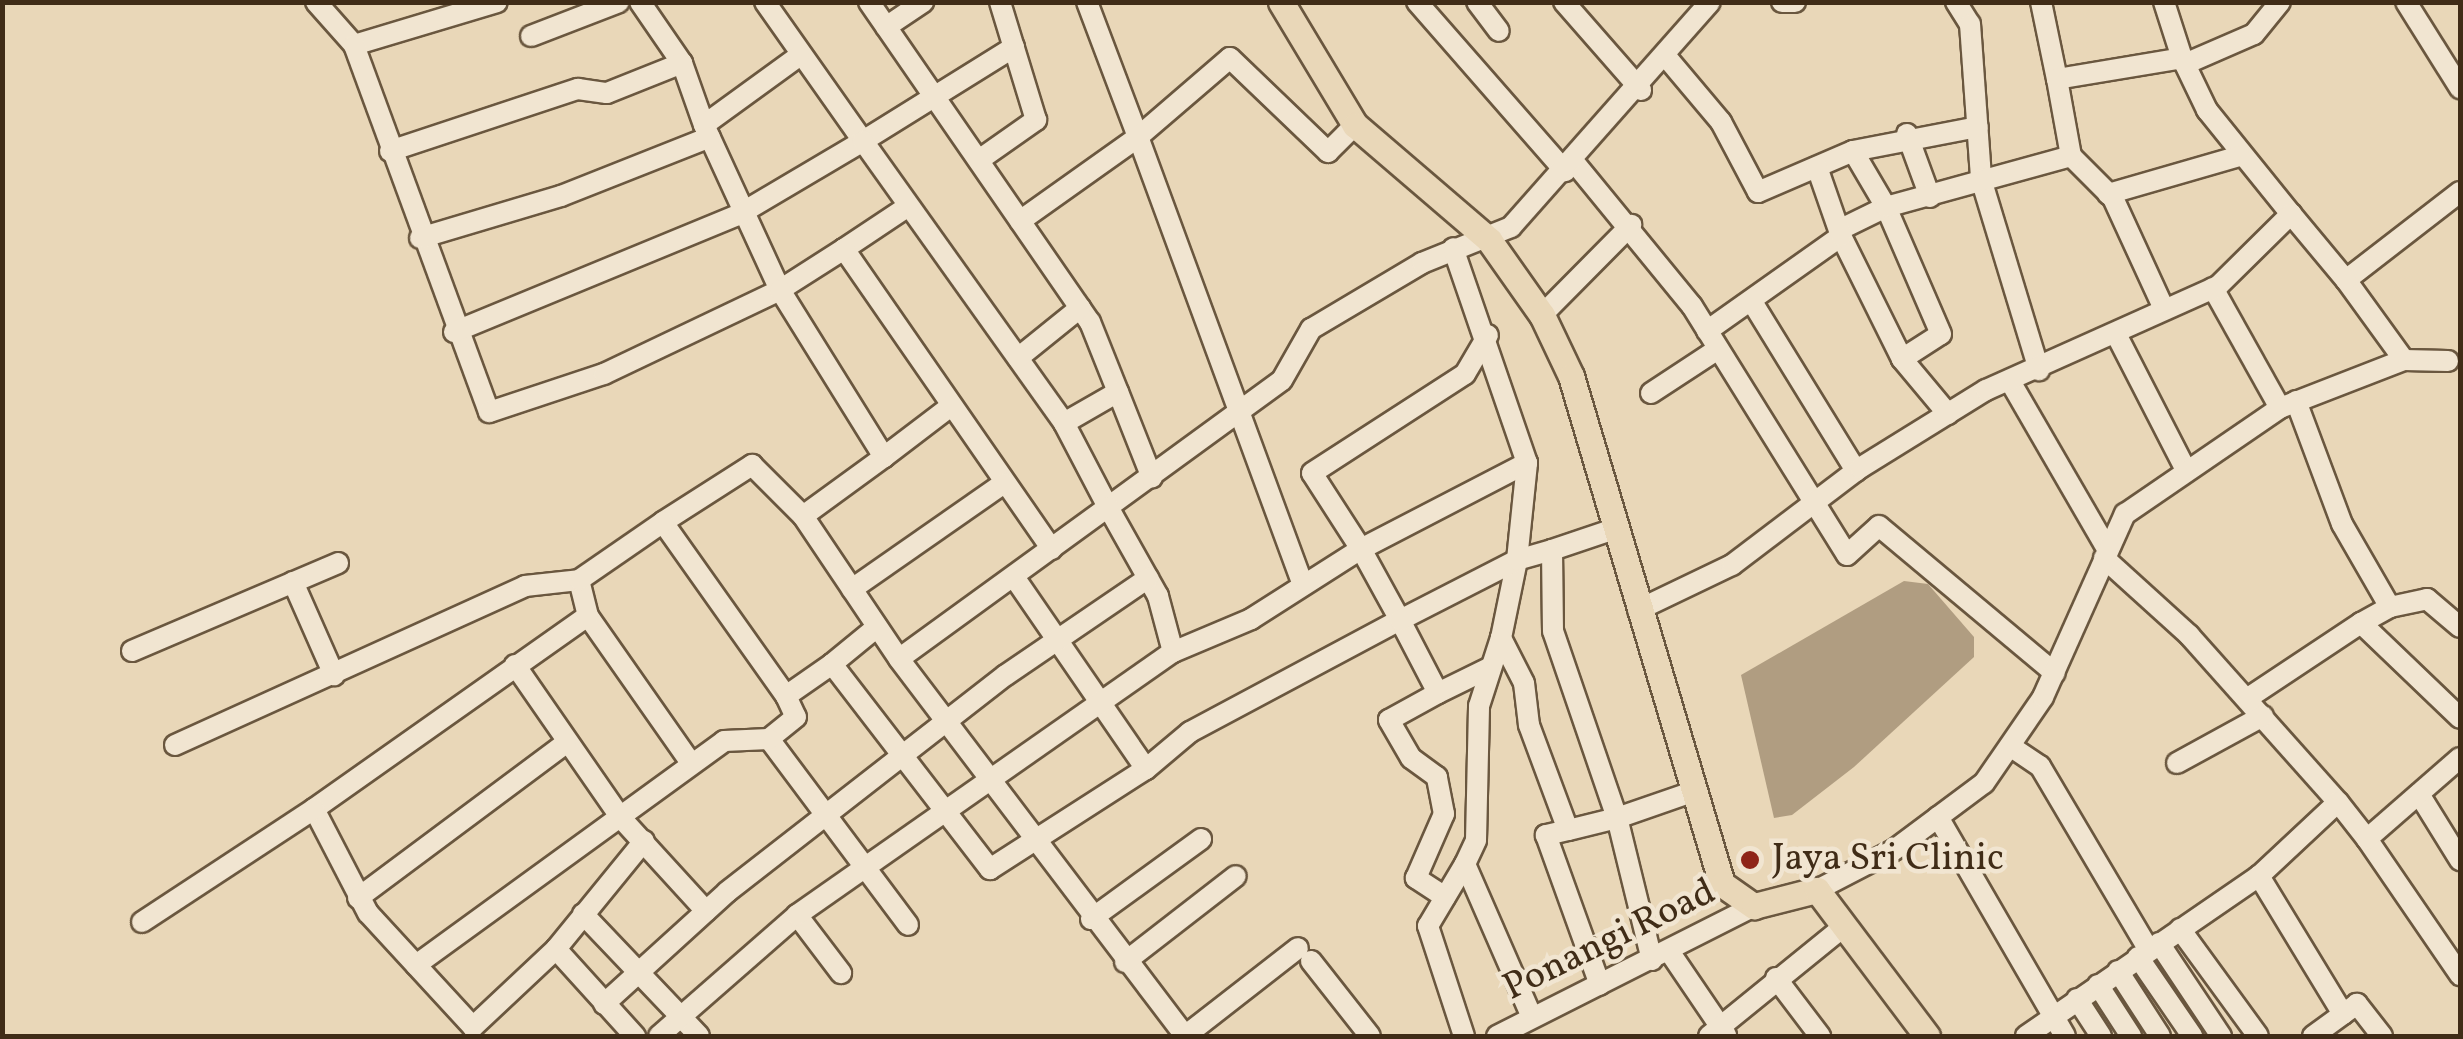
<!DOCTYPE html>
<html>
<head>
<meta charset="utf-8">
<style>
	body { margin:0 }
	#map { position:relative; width:2463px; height:1039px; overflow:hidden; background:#e9d7b8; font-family:Vollkorn,serif }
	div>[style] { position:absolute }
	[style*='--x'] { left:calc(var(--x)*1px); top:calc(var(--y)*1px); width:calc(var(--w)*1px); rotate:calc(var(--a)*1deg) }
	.water>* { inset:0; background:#b09d81 }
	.roads { filter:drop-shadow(2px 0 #6a573f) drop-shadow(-2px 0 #6a573f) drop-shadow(0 2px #6a573f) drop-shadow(0 -2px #6a573f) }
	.minor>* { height:20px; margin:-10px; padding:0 10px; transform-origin:10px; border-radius:10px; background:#f1e5d1 }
	.major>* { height:25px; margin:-12.5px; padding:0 12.5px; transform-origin:12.5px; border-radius:12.5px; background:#e9d7b8 }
	.dots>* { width:28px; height:28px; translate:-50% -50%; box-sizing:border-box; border:5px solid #f1e5d1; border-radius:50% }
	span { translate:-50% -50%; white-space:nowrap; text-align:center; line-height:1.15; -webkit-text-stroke:9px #f1e5d1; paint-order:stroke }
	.poi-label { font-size:38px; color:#402c17 }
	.left { translate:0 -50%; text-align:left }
	.street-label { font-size:38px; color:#402c17 }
	.frame { position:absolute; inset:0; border:5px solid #402c17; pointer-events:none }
</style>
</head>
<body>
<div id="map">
	<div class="water">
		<div style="clip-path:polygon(1904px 581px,1928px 584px,1974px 637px,1974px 657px,1854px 767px,1792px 815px,1774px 818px,1741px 675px)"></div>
	</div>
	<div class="roads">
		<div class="minor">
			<div style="--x:316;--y:2;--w:57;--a:48.5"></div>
			<div style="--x:354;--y:45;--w:149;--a:-16.7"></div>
			<div style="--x:640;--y:2;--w:74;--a:55.5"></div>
			<div style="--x:682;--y:63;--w:66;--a:70.5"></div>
			<div style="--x:765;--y:2;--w:170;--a:54.8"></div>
			<div style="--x:863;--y:141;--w:178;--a:-31.9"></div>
			<div style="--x:869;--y:2;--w:389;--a:55.4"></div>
			<div style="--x:1090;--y:322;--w:75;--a:68.2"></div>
			<div style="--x:1417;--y:2;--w:225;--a:48.8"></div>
			<div style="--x:1477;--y:2;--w:36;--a:53"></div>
			<div style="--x:1564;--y:2;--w:117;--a:48.8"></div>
			<div style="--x:1782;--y:2;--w:13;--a:0"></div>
			<div style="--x:1956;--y:2;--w:26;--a:58"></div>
			<div style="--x:1970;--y:24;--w:155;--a:85.9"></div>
			<div style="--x:1981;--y:179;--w:200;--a:73.1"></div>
			<div style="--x:2041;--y:2;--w:79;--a:78.3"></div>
			<div style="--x:2057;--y:79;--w:127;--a:-9.5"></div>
			<div style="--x:2182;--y:58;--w:58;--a:64.3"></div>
			<div style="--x:2207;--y:110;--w:134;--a:51.1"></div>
			<div style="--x:2164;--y:2;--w:59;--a:72.2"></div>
			<div style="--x:2406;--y:2;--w:102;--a:57.9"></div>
			<div style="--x:886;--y:27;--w:45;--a:-34"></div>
			<div style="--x:531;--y:36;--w:94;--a:-21.1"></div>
			<div style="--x:354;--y:45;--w:391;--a:69.8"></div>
			<div style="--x:489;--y:412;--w:121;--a:-18.3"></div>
			<div style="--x:604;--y:374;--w:195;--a:-25.5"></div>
			<div style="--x:780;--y:290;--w:182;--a:-114.7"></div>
			<div style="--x:704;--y:125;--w:117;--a:-36"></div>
			<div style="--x:1668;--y:59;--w:82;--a:49.9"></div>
			<div style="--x:1721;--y:122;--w:79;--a:62.1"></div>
			<div style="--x:1758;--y:192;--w:103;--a:-23.3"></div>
			<div style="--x:2185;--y:64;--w:75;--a:-23.5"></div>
			<div style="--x:2254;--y:34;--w:41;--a:-50.9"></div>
			<div style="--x:2057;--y:79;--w:78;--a:79.7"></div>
			<div style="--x:2071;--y:156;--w:59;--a:45"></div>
			<div style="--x:2113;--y:198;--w:122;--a:65.3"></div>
			<div style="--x:1907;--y:134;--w:67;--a:69.9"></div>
			<div style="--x:390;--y:151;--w:198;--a:-18.3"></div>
			<div style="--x:578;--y:89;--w:29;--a:8"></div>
			<div style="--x:607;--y:93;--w:81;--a:-21.8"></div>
			<div style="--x:979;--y:160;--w:70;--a:-35.1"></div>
			<div style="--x:1036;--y:120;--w:123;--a:-107"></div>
			<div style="--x:1574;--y:162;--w:186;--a:50.7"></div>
			<div style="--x:1692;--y:306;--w:293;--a:58.1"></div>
			<div style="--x:1847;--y:555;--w:43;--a:-42.2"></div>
			<div style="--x:1879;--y:526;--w:229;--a:39.9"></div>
			<div style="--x:2108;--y:194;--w:137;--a:-16.1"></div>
			<div style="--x:907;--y:207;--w:76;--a:146.3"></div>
			<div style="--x:844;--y:249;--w:365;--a:55.3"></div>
			<div style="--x:1020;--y:221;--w:145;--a:-35.4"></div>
			<div style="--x:1138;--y:137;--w:144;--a:-110.7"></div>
			<div style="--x:1841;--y:229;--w:50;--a:-26.1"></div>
			<div style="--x:1886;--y:207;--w:65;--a:-120.5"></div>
			<div style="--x:1853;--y:151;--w:127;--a:-10.9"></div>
			<div style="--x:1841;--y:236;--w:137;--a:63.6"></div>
			<div style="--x:420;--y:238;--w:147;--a:-16.6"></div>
			<div style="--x:561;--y:196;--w:160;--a:-21.6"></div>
			<div style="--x:844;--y:249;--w:76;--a:147.4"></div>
			<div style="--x:780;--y:290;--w:197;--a:58.1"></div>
			<div style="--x:884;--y:457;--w:84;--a:-37.3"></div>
			<div style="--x:2213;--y:288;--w:137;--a:60.8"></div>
			<div style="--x:1754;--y:305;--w:195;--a:58.4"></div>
			<div style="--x:1542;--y:315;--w:127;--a:-45.3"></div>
			<div style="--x:1707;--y:331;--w:164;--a:-35.3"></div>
			<div style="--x:1841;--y:236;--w:73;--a:-109.2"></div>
			<div style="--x:454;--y:332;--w:307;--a:-22.4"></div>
			<div style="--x:738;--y:215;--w:145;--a:-30.6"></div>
			<div style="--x:863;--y:141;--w:346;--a:54.5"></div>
			<div style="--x:1064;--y:423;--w:95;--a:62.4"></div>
			<div style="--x:1108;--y:507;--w:215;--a:-36.1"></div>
			<div style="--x:1282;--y:380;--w:59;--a:-60.4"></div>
			<div style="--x:1311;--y:329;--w:129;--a:-30.7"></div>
			<div style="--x:1422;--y:263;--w:96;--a:-22"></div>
			<div style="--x:1511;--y:227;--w:300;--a:-48.5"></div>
			<div style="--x:2116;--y:334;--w:151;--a:62.8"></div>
			<div style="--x:1018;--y:358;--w:80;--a:-38.9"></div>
			<div style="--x:2404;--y:360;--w:99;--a:-125.9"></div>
			<div style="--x:2346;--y:280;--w:144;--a:-37.7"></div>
			<div style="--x:2011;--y:383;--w:193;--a:59.9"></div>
			<div style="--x:1651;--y:393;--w:80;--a:-33.3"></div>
			<div style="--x:2296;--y:401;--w:131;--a:69.5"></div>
			<div style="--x:2342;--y:524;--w:96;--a:60"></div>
			<div style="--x:2390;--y:607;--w:38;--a:-12"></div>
			<div style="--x:2427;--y:599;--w:43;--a:40.3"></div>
			<div style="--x:1948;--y:414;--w:72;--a:-129.9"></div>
			<div style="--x:1902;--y:359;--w:46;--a:-32.7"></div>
			<div style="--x:1941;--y:334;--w:138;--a:-113.4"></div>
			<div style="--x:1886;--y:207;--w:192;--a:-15.4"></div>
			<div style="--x:1064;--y:423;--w:62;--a:-29.9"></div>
			<div style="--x:1118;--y:392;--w:92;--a:68.4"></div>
			<div style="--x:884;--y:457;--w:100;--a:143.9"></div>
			<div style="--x:803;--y:516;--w:172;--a:56.1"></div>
			<div style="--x:1552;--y:550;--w:65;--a:-18.7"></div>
			<div style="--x:2104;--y:558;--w:115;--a:42.2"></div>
			<div style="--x:2189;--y:635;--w:224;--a:48.3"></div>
			<div style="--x:293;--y:582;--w:102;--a:66.2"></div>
			<div style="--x:1303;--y:585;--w:477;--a:-110.2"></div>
			<div style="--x:1138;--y:137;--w:121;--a:-40.7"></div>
			<div style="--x:1230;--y:58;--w:136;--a:43.8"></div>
			<div style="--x:1328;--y:152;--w:38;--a:-45"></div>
			<div style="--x:852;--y:589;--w:185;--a:-34.9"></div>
			<div style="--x:2390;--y:607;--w:33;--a:151"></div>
			<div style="--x:2361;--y:623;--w:137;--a:43.8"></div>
			<div style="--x:1638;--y:610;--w:104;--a:-25.6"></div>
			<div style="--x:1732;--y:565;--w:161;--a:-37.2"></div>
			<div style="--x:1860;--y:468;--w:148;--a:-31.8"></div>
			<div style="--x:1986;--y:390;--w:254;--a:-24.1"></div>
			<div style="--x:2218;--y:286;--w:103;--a:-44.6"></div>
			<div style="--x:2291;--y:214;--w:86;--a:50.2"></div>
			<div style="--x:588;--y:616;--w:179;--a:55"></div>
			<div style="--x:877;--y:627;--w:58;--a:140.6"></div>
			<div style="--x:832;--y:664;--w:259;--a:52.4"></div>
			<div style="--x:990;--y:869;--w:185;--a:-32.7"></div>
			<div style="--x:1146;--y:769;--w:233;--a:-124.5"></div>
			<div style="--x:132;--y:651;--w:224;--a:-23.1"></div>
			<div style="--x:1173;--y:652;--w:58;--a:-105"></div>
			<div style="--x:1158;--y:596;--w:102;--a:-119.3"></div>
			<div style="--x:1108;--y:507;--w:258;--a:144"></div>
			<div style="--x:899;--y:659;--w:473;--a:52.8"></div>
			<div style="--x:1185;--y:1036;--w:143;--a:-37.9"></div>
			<div style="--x:832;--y:664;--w:56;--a:145.2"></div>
			<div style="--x:786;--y:696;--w:23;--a:65"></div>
			<div style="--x:796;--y:717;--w:35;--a:141"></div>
			<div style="--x:769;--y:739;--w:232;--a:53.2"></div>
			<div style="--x:515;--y:665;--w:186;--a:55.3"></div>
			<div style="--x:621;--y:818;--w:126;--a:47.6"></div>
			<div style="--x:1438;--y:693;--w:59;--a:-26.1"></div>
			<div style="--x:786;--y:696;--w:213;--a:-125.3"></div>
			<div style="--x:663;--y:522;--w:106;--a:-32.6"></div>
			<div style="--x:752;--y:465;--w:72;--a:45"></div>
			<div style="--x:2248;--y:698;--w:136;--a:-33.6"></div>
			<div style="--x:175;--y:745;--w:384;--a:-24.4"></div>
			<div style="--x:525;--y:586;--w:54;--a:-6.3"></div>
			<div style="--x:2010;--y:746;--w:36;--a:34"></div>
			<div style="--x:2040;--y:766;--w:214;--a:59.4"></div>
			<div style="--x:2177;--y:763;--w:98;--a:-28.7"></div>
			<div style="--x:1146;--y:769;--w:57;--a:-40.1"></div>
			<div style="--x:1190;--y:732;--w:238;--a:-28.1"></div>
			<div style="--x:1400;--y:620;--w:81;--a:-118.8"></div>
			<div style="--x:1361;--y:549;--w:187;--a:-27.4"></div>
			<div style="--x:2419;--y:794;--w:78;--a:58.2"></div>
			<div style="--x:1938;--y:817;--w:253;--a:59.9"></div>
			<div style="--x:1568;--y:830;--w:112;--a:-110.4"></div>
			<div style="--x:1529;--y:725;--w:42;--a:-96.8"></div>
			<div style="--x:1524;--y:683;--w:51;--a:-117.1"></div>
			<div style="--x:1501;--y:638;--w:80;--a:-78.4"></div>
			<div style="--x:1517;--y:560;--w:36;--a:-16"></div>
			<div style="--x:1552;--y:550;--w:81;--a:89.3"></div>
			<div style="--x:1553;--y:631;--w:198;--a:71.1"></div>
			<div style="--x:1617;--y:818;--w:50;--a:166.2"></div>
			<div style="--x:1568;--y:830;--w:23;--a:167"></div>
			<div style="--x:1546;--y:835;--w:159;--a:70.2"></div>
			<div style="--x:2367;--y:839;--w:165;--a:55.6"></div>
			<div style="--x:644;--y:841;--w:139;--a:129.2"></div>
			<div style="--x:556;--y:949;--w:114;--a:136.8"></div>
			<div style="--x:473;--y:1027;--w:155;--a:-132.6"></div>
			<div style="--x:368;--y:913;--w:117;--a:-117.4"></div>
			<div style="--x:314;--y:809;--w:335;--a:-35.2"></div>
			<div style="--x:588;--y:616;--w:37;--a:-104"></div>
			<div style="--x:579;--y:580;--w:102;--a:-34.6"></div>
			<div style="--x:1465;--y:864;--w:26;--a:-65"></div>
			<div style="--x:1476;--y:840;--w:134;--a:-88.7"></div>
			<div style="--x:1479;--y:706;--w:71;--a:-72.1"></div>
			<div style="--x:1817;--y:890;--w:87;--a:-27.5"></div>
			<div style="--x:1894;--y:850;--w:112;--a:-36.7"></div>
			<div style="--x:1984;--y:783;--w:104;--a:-55.5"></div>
			<div style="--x:2043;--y:697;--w:201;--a:-65.9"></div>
			<div style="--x:2125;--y:514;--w:188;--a:-34.4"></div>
			<div style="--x:2280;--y:408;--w:133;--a:-21.2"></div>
			<div style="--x:2404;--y:360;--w:44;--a:1.3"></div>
			<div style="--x:1445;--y:897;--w:35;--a:-147"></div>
			<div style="--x:1416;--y:878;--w:70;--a:-66.4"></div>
			<div style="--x:1444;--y:814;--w:38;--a:-101"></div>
			<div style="--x:1437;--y:777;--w:32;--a:-144"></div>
			<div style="--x:1411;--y:758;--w:44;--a:-120.1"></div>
			<div style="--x:1389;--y:720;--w:56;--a:-28.9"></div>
			<div style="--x:1438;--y:693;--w:82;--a:-117.5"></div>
			<div style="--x:1400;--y:620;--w:131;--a:-27.1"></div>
			<div style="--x:1517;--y:560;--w:98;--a:-84.1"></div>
			<div style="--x:1527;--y:463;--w:227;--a:-109"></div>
			<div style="--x:358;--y:898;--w:259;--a:-36.7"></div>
			<div style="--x:583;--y:914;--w:168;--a:46.4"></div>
			<div style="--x:797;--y:915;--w:73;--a:52.8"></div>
			<div style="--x:1091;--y:919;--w:136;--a:-36"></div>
			<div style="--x:142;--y:922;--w:206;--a:-33.3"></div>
			<div style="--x:2180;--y:929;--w:132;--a:53.9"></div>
			<div style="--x:2159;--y:943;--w:112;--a:56.3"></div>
			<div style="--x:556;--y:949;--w:118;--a:47.8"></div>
			<div style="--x:1671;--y:954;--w:98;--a:55.8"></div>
			<div style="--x:2138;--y:957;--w:96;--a:55.6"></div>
			<div style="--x:1652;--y:960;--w:146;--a:-103.8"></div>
			<div style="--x:1617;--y:818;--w:76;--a:-19.1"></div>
			<div style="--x:1311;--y:961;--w:95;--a:51.8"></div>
			<div style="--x:1125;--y:962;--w:140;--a:-37.8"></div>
			<div style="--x:416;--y:965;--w:381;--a:-36"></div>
			<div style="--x:724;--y:741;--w:45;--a:-2.5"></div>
			<div style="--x:2118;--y:971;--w:77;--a:57.1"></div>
			<div style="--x:1776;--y:978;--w:73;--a:52.8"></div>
			<div style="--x:2098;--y:985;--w:61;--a:57.1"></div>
			<div style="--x:2077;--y:999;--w:44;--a:57"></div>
			<div style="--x:604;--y:1004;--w:166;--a:-42.3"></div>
			<div style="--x:727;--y:892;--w:353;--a:-37.9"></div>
			<div style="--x:1006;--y:675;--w:172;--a:-34.3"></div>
			<div style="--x:659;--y:1036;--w:184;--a:-41.2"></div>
			<div style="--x:797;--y:915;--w:459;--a:-35"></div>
			<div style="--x:1173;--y:652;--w:85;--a:-22.9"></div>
			<div style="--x:1251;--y:619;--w:130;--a:-32.5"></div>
			<div style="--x:1361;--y:549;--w:90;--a:-122.8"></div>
			<div style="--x:1312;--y:473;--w:182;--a:-32.9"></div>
			<div style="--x:1465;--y:374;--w:45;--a:-59.5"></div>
			<div style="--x:1464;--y:1036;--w:116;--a:-108.1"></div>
			<div style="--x:1428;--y:926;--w:72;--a:-59.2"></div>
			<div style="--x:1465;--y:864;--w:167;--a:66.4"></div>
			<div style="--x:1497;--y:1036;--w:288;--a:-26.8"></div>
			<div style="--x:1709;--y:1036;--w:171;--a:-39.1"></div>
			<div style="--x:2026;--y:1036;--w:283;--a:-34.5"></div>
			<div style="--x:2313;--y:1036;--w:37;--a:-36"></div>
			<div style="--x:2382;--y:1036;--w:41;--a:-128"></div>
			<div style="--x:2357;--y:1004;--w:17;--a:144"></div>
			<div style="--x:2343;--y:1014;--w:162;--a:-121.3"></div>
			<div style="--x:2259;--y:876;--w:108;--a:-43.1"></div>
			<div style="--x:2338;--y:802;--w:47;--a:51.9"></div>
			<div style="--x:2367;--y:839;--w:123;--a:-41.1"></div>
		</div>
		<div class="major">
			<div style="--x:1281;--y:2;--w:144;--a:59"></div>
			<div style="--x:1355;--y:125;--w:177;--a:40.6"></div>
			<div style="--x:1489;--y:240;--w:92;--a:54.8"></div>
			<div style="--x:1542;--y:315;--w:68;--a:64.6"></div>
			<div style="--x:1571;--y:376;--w:530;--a:73.45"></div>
			<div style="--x:1722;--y:884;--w:39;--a:35"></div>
			<div style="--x:1754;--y:906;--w:65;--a:-14.3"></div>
			<div style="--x:1817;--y:890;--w:183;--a:53"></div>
		</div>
	</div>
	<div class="dots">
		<div style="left:1750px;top:860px;background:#8f2418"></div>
	</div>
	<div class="poi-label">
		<span class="left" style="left:1772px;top:860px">Jaya Sri Clinic</span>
	</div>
	<div class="street-label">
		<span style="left:1610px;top:941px;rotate:-26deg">Ponangi Road</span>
	</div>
	<div class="frame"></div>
</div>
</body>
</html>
